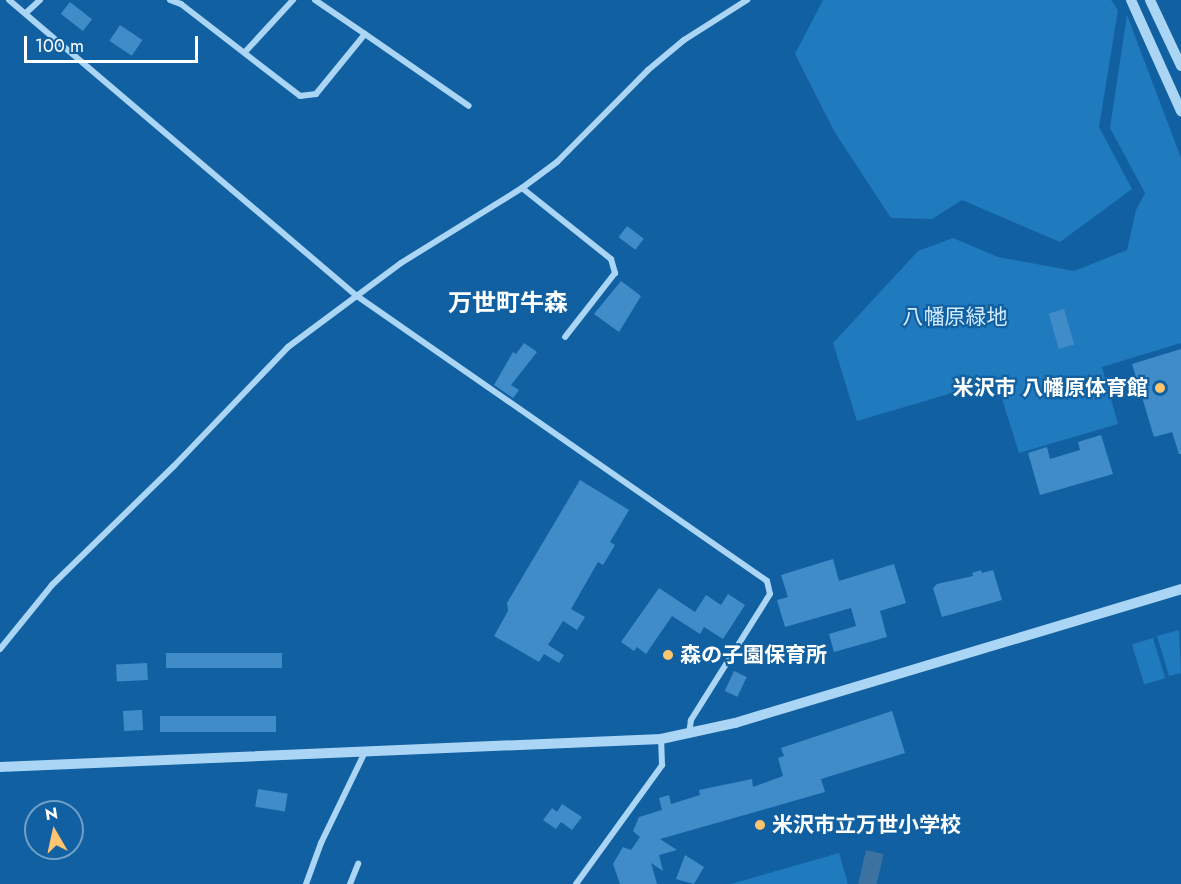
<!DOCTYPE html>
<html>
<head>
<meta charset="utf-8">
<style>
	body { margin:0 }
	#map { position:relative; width:1181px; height:884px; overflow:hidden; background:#1160a1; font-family:Jost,"Noto Sans JP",sans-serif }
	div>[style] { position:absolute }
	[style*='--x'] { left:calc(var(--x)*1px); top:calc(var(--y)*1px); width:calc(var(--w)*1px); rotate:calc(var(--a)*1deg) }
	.green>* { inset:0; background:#207abe; transform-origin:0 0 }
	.water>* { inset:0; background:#3b72a0; transform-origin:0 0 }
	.building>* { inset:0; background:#3f8cc9; transform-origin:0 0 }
	.minor>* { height:6px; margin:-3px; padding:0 3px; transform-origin:3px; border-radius:3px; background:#aad5f5 }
	.tertiary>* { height:10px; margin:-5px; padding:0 5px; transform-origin:5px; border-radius:5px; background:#aad5f5 }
	.dots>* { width:16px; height:16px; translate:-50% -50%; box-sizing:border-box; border:3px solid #1160a1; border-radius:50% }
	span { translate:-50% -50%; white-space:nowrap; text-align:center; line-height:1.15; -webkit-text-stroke:4.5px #1160a1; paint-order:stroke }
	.park-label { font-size:21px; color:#d3ebfe }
	.poi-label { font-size:21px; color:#fff; font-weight:700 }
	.right { translate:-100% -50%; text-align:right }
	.left { translate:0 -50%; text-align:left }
	.quarter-label { font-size:24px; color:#fff; font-weight:700 }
	.north { position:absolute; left:24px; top:800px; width:60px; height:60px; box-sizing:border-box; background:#1160a1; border:2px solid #70a0c7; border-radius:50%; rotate:351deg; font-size:16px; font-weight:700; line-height:24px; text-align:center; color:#fff }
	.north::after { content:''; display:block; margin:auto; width:21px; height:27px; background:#ffc46e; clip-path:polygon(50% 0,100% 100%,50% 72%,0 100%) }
	.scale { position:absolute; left:24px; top:36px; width:174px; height:27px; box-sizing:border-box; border:3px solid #fff; border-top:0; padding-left:8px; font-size:18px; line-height:21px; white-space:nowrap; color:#fff; -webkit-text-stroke:4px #1160a1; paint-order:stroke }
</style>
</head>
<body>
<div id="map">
	<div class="green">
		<div style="clip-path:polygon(823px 0,1111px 0,1118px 10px,1099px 127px,1132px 189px,1060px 242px,962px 200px,932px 219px,891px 218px,834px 131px,795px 54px)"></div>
		<div style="clip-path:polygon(1127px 15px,1181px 158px,1181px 343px,1102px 367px,1118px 424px,1019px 453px,996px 380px,857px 421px,833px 343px,918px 251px,953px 238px,998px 257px,1074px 271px,1127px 250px,1136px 210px,1145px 193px,1110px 128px)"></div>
		<div style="clip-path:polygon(1179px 630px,1181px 673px,1169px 676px,1157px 636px)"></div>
		<div style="left:1153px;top:638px;width:42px;height:22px;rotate:73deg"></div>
		<div style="clip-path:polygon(839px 853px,848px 884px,731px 884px)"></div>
	</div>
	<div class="water">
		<div style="left:866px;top:850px;width:18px;height:35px;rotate:13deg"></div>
	</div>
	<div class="building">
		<div style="left:70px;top:2px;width:28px;height:15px;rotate:38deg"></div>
		<div style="left:120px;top:25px;width:27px;height:19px;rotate:34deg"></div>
		<div style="left:627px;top:226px;width:21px;height:14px;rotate:37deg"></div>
		<div style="clip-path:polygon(621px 281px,641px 296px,619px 332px,594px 314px)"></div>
		<div style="left:1064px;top:309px;width:37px;height:16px;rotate:74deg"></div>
		<div style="clip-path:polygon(524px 343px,537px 352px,511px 385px,519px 390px,513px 398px,494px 385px,513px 352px,516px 354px)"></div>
		<div style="clip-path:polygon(1181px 349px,1181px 454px,1179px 454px,1172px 432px,1154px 437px,1132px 364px)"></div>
		<div style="clip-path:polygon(1101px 435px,1113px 474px,1040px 495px,1028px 453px,1047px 447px,1050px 459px,1080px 450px,1078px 442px)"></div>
		<div style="clip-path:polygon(580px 480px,629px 510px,610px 542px,615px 545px,603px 565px,598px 562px,571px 609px,585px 617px,577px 630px,563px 621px,548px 645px,564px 655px,559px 663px,544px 654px,539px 662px,494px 636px,508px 611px,507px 603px)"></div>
		<div style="clip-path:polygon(833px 559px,839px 581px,894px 564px,906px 603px,880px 611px,887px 637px,834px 652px,829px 634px,856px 626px,851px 608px,785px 627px,777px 600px,788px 597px,781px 575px)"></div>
		<div style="clip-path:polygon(981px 570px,982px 573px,993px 570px,1002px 600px,942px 617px,933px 588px,937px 584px,973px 576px,972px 573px)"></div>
		<div style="clip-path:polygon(659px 588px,695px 612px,706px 595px,721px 605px,728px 594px,745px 605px,723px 639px,704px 627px,700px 634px,672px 616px,646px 654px,637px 647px,634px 651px,621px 642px)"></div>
		<div style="left:282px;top:653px;width:15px;height:116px;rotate:90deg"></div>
		<div style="left:147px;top:663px;width:17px;height:31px;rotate:87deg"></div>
		<div style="left:734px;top:671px;width:14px;height:22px;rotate:25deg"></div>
		<div style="left:142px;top:710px;width:20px;height:19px;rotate:87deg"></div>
		<div style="clip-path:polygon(892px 711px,905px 753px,821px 779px,825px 792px,660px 839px,677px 850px,659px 855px,663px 871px,651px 863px,657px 884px,620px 884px,613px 864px,623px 847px,631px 850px,640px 837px,633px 831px,639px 817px,662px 810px,659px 798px,669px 795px,671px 804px,700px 795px,699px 790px,752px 779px,753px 787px,783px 776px,778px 758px,784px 756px,781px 748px)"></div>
		<div style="left:276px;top:716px;width:16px;height:116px;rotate:90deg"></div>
		<div style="left:258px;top:789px;width:30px;height:18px;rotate:9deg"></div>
		<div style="clip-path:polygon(562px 804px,582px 817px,572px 830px,561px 822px,556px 829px,543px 820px,552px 808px,557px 812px)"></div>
		<div style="clip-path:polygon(685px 855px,704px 867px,694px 884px,676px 879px)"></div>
	</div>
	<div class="minor">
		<div style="--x:9;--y:0;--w:457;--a:40.4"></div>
		<div style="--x:357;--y:296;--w:499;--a:34.8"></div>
		<div style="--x:767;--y:581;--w:13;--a:77"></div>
		<div style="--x:770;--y:594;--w:149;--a:122.1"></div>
		<div style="--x:691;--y:720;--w:15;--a:98"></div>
		<div style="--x:170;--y:0;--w:12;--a:20"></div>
		<div style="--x:181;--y:4;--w:150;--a:37.7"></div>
		<div style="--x:300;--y:96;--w:16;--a:-7"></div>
		<div style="--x:316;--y:94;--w:77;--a:-50.8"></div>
		<div style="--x:365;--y:34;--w:126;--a:34.7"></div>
		<div style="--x:315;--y:0;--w:60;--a:34.2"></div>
		<div style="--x:27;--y:12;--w:18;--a:-43"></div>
		<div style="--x:245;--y:52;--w:71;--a:-47.3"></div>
		<div style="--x:522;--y:188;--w:114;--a:38.6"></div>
		<div style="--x:611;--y:259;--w:15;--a:74"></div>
		<div style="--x:615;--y:273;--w:81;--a:128"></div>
		<div style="--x:0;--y:649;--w:82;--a:-50.9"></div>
		<div style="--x:52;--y:585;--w:170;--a:-44.3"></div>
		<div style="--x:174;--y:466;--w:165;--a:-46.2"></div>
		<div style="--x:288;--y:347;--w:141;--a:-36.6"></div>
		<div style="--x:401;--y:263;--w:142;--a:-31.8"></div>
		<div style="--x:522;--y:188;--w:44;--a:-36.6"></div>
		<div style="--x:557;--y:162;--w:129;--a:-45.3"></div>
		<div style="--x:648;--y:70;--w:47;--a:-39.8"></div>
		<div style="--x:684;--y:40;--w:75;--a:-32.4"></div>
		<div style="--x:306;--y:884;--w:44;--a:-69.9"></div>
		<div style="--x:321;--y:843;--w:101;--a:-64.2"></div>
		<div style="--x:350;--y:884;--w:22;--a:-68"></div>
		<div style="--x:576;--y:884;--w:147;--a:-54.1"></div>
		<div style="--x:662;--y:765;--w:26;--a:-92"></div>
	</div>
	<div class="tertiary">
		<div style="--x:1131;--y:0;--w:122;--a:65.8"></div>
		<div style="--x:1150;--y:0;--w:73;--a:64.8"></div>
		<div style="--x:0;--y:767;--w:662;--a:-2.43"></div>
		<div style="--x:661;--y:739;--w:76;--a:-12.2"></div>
		<div style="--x:735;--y:723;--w:466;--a:-16.7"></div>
	</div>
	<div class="dots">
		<div style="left:1160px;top:388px;background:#ffc46e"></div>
		<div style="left:668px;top:655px;background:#ffc46e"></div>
		<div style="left:760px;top:825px;background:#ffc46e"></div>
	</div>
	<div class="park-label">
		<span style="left:955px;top:317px">八幡原緑地</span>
	</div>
	<div class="poi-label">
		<span class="right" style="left:1148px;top:388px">米沢市 八幡原体育館</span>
		<span class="left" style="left:680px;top:655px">森の子園保育所</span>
		<span class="left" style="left:772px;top:825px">米沢市立万世小学校</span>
	</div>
	<div class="quarter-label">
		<span style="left:508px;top:303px">万世町牛森</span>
	</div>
	<div class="north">N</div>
	<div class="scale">100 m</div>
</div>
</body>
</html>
